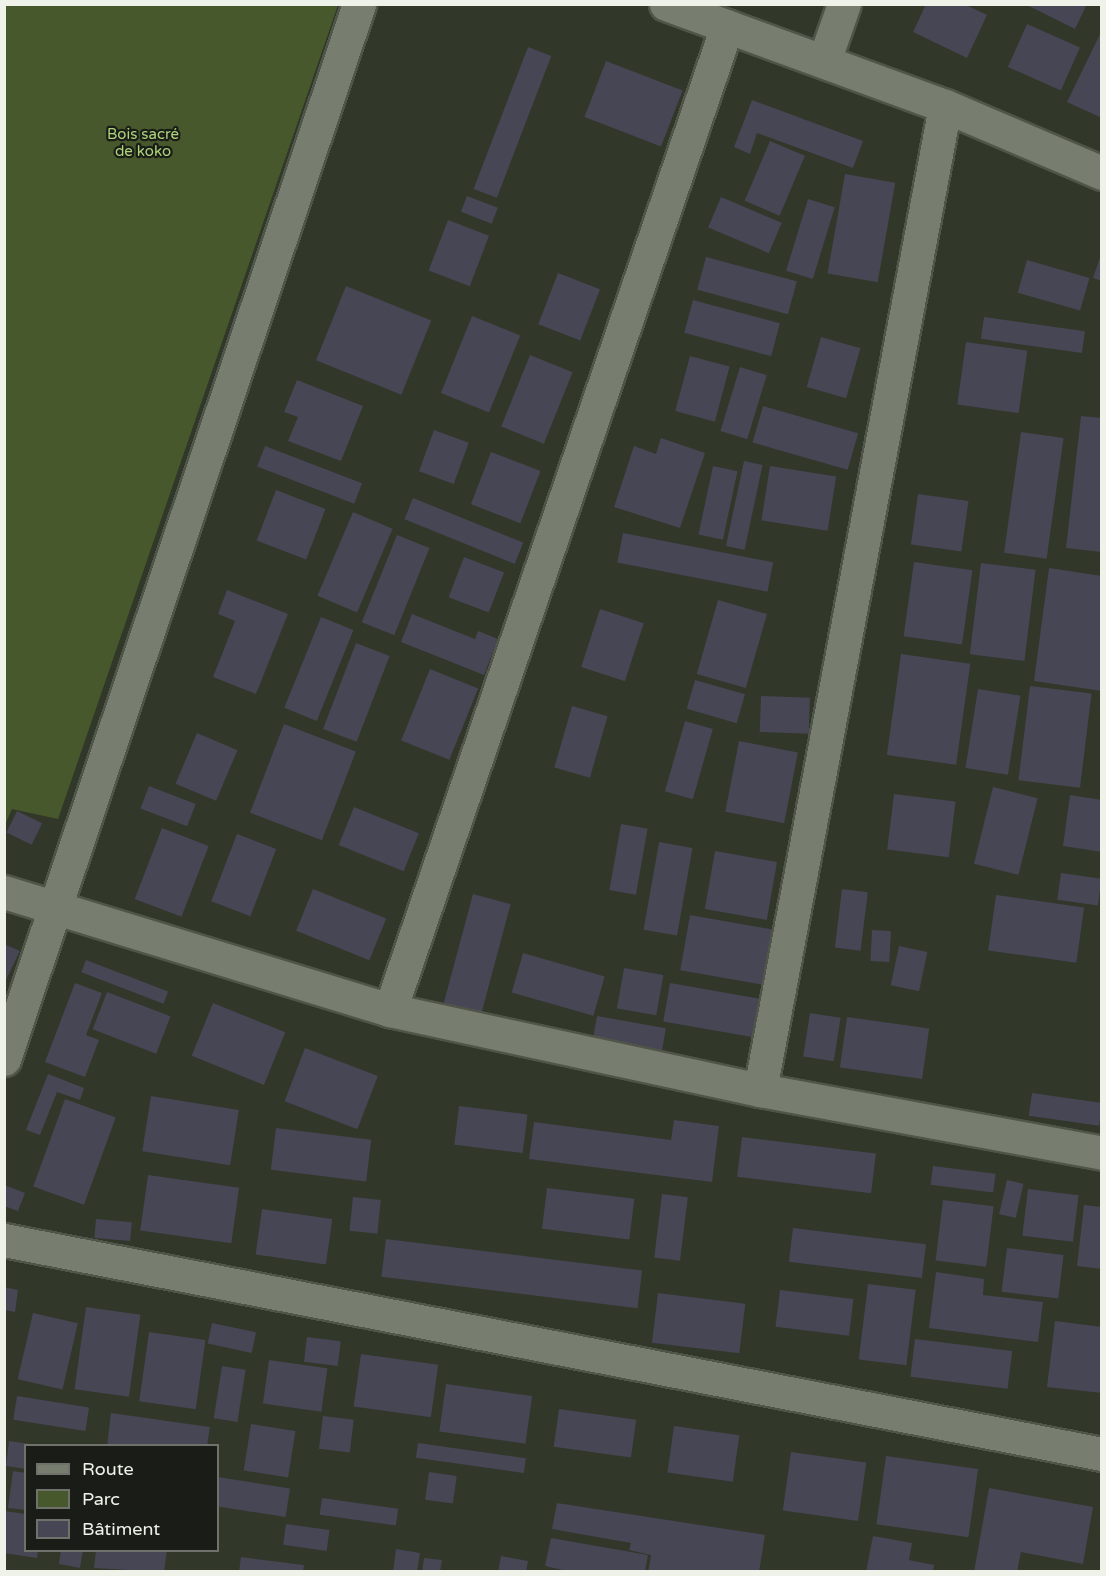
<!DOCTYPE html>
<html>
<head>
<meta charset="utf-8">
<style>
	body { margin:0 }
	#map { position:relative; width:1106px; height:1576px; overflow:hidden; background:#313729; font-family:"Varela Round",sans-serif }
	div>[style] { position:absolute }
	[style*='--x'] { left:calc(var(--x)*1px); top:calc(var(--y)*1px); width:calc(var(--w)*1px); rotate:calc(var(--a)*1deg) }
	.green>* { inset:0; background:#47592c }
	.building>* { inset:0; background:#464655; transform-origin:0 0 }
	.roads { filter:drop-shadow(2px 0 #505549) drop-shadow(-2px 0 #505549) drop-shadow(0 2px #505549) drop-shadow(0 -2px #505549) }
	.minor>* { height:33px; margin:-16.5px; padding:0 16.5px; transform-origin:16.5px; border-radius:16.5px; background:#777e6f }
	span { translate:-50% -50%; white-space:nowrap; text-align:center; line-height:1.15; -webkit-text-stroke:4.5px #1a1d17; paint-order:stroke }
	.park-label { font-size:15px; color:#aed37b }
	.frame { position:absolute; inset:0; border:6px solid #eef2e9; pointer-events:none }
	.legend { position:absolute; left:24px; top:1444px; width:195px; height:108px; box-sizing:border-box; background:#1a1d17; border:2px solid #6f726b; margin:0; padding:8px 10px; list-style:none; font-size:18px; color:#eef2e9 }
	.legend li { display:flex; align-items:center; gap:12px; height:30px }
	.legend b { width:30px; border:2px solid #6f726b }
</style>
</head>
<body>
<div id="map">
	<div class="green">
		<div style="clip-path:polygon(5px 4px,338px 5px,58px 819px,12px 809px,5px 825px)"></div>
	</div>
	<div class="building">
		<div style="clip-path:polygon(926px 4px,964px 4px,987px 15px,967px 58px,913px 32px)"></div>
		<div style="clip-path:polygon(1025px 4px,1087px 4px,1075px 29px)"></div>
		<div style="left:1027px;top:24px;width:58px;height:47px;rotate:24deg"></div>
		<div style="clip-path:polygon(1102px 30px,1102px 118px,1067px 102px)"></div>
		<div style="left:528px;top:47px;width:25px;height:152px;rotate:21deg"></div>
		<div style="left:606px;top:61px;width:82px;height:60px;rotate:21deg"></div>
		<div style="clip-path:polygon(752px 100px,863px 141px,853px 168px,757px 133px,750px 154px,734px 147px)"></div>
		<div style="left:770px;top:141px;width:38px;height:65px;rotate:23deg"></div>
		<div style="left:845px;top:174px;width:51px;height:101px;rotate:10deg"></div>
		<div style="left:467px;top:196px;width:33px;height:17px;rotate:21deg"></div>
		<div style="left:721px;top:197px;width:66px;height:33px;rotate:23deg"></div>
		<div style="left:808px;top:199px;width:28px;height:75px;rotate:17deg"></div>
		<div style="left:448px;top:220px;width:44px;height:54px;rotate:21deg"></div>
		<div style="clip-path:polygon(1102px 252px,1102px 281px,1093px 278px)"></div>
		<div style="left:706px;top:257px;width:94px;height:34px;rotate:15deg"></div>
		<div style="left:1027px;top:260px;width:65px;height:34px;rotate:16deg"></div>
		<div style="left:558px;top:273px;width:45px;height:55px;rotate:21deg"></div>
		<div style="left:346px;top:286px;width:92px;height:80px;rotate:22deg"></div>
		<div style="left:693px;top:300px;width:90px;height:34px;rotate:15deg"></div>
		<div style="left:472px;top:316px;width:52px;height:83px;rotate:22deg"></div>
		<div style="left:984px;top:317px;width:102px;height:22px;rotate:8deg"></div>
		<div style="left:821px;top:337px;width:41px;height:52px;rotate:16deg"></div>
		<div style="left:966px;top:342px;width:62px;height:63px;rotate:8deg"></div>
		<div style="left:530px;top:355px;width:46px;height:77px;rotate:22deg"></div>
		<div style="left:690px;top:356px;width:41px;height:57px;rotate:15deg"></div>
		<div style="left:740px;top:367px;width:28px;height:67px;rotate:17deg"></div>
		<div style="clip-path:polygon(297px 380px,363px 406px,341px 461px,288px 441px,298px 417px,284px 412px)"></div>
		<div style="left:763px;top:406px;width:99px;height:38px;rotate:16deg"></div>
		<div style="clip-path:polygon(1081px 416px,1102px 418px,1102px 552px,1066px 548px)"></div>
		<div style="left:434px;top:430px;width:37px;height:44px;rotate:20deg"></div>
		<div style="left:1021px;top:432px;width:43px;height:122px;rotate:8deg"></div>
		<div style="clip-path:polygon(661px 438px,705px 453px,680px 528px,614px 507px,634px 446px,656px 454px)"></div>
		<div style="left:265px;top:446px;width:104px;height:22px;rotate:21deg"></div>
		<div style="left:491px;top:452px;width:53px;height:56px;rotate:21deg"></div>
		<div style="left:744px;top:461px;width:19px;height:87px;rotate:12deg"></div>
		<div style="left:713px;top:466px;width:25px;height:70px;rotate:12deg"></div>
		<div style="left:770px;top:466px;width:67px;height:55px;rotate:9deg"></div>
		<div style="left:276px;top:490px;width:53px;height:54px;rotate:21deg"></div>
		<div style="left:918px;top:494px;width:51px;height:51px;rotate:8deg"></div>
		<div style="left:413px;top:498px;width:119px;height:23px;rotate:22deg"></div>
		<div style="left:353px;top:512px;width:43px;height:91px;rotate:23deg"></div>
		<div style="left:623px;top:533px;width:153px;height:30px;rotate:11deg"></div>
		<div style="left:397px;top:535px;width:35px;height:94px;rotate:22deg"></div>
		<div style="left:464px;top:557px;width:43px;height:43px;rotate:21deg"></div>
		<div style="left:914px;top:562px;width:59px;height:75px;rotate:8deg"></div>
		<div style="left:981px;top:563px;width:55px;height:92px;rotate:7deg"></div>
		<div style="clip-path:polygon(1049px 568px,1102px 576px,1102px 691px,1034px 681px)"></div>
		<div style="clip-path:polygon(227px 590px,288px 614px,256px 694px,213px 677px,235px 621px,218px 614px)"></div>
		<div style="left:718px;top:600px;width:51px;height:77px;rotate:16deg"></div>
		<div style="left:600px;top:609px;width:46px;height:61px;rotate:18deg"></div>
		<div style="clip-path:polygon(412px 614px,475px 639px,478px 631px,498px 639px,484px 675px,401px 642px)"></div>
		<div style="left:321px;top:617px;width:35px;height:98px;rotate:22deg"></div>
		<div style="left:356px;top:643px;width:36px;height:92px;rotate:21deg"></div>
		<div style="left:901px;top:654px;width:70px;height:102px;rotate:8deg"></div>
		<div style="left:430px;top:669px;width:52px;height:77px;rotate:22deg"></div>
		<div style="left:695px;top:680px;width:52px;height:30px;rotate:16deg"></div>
		<div style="left:1030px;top:686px;width:62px;height:95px;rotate:7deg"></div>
		<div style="left:978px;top:689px;width:43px;height:80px;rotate:9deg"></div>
		<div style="left:761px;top:696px;width:49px;height:36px;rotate:2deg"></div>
		<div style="left:572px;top:706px;width:37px;height:64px;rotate:16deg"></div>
		<div style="left:685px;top:721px;width:29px;height:73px;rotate:16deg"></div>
		<div style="left:284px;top:724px;width:77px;height:95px;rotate:21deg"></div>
		<div style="left:197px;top:733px;width:44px;height:55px;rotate:23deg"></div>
		<div style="left:739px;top:741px;width:60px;height:72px;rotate:11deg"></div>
		<div style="left:149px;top:786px;width:50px;height:24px;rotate:21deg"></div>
		<div style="left:993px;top:787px;width:46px;height:79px;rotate:14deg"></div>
		<div style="left:894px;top:794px;width:62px;height:56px;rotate:7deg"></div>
		<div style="clip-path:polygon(1070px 795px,1102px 800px,1102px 852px,1063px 846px)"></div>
		<div style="left:354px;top:807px;width:70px;height:41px;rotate:22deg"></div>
		<div style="left:17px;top:811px;width:28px;height:24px;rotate:26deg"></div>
		<div style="left:621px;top:824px;width:27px;height:67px;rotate:10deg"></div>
		<div style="left:162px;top:828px;width:50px;height:76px;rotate:21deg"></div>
		<div style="left:237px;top:834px;width:42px;height:72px;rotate:21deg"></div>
		<div style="left:659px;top:842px;width:34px;height:89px;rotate:10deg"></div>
		<div style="left:715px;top:851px;width:63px;height:59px;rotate:10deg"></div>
		<div style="left:1061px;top:873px;width:41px;height:27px;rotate:8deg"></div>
		<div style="left:313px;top:889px;width:79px;height:45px;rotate:22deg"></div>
		<div style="left:842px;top:889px;width:26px;height:59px;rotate:7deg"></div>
		<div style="left:473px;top:894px;width:39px;height:114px;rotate:15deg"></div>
		<div style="left:996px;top:895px;width:89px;height:56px;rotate:8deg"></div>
		<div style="left:690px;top:915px;width:84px;height:56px;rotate:10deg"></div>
		<div style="left:872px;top:930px;width:19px;height:31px;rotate:3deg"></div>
		<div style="clip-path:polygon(4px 944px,20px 951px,4px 984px)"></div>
		<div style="left:899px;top:946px;width:29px;height:40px;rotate:12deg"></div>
		<div style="left:523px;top:953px;width:85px;height:41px;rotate:16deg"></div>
		<div style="left:86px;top:960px;width:88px;height:13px;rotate:21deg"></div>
		<div style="left:624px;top:968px;width:40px;height:41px;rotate:10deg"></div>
		<div style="clip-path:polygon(75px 983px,102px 993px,86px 1035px,99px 1040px,85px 1077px,45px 1062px)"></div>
		<div style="left:670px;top:983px;width:96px;height:39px;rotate:10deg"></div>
		<div style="left:107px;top:992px;width:68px;height:40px;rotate:21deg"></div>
		<div style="left:213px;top:1003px;width:78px;height:57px;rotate:22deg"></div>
		<div style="left:810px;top:1013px;width:31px;height:44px;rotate:9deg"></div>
		<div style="left:597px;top:1016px;width:70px;height:25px;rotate:10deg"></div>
		<div style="left:847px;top:1017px;width:83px;height:51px;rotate:8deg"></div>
		<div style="left:305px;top:1048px;width:78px;height:57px;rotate:21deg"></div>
		<div style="clip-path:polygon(48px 1074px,84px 1088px,80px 1100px,57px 1092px,40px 1135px,26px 1130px)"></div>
		<div style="left:1032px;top:1093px;width:71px;height:23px;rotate:8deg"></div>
		<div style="left:151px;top:1096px;width:89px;height:56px;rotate:9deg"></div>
		<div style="left:65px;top:1099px;width:54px;height:93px;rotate:20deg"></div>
		<div style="left:459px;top:1106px;width:69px;height:39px;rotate:7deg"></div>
		<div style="clip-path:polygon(674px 1120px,719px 1126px,712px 1182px,529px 1159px,534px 1122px,671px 1140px)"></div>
		<div style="left:276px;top:1128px;width:96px;height:42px;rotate:7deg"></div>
		<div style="left:742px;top:1137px;width:135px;height:40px;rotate:7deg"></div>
		<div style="left:933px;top:1166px;width:63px;height:19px;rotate:7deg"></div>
		<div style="left:148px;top:1175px;width:92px;height:56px;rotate:8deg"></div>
		<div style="left:1007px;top:1180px;width:17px;height:35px;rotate:13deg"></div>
		<div style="clip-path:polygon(4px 1185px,25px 1193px,18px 1211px,4px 1206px)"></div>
		<div style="left:547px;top:1188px;width:88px;height:41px;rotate:7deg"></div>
		<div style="left:1028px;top:1189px;width:51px;height:47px;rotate:7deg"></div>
		<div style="left:662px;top:1194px;width:26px;height:64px;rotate:7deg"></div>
		<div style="left:353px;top:1197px;width:28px;height:34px;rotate:6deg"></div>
		<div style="left:943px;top:1200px;width:51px;height:61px;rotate:7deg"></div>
		<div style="clip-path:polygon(1084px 1205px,1102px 1207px,1102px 1269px,1077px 1266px)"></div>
		<div style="left:262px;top:1209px;width:71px;height:46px;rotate:8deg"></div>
		<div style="left:96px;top:1219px;width:36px;height:19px;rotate:5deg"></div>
		<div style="left:793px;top:1228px;width:134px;height:34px;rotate:7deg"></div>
		<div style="left:386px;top:1239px;width:258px;height:38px;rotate:7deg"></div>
		<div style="left:1007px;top:1248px;width:57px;height:44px;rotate:7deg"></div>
		<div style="clip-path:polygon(936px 1272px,984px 1279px,983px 1295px,1043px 1302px,1038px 1342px,929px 1328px)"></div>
		<div style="left:868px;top:1284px;width:48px;height:76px;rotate:7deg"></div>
		<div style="clip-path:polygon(4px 1287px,18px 1290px,15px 1312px,4px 1310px)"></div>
		<div style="left:780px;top:1290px;width:74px;height:37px;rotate:7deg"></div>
		<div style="left:658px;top:1293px;width:88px;height:50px;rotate:7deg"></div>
		<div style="left:86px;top:1307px;width:55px;height:83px;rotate:8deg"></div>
		<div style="left:33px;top:1313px;width:46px;height:68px;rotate:13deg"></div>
		<div style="clip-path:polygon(1055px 1321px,1102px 1327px,1102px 1393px,1047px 1387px)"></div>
		<div style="left:212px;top:1323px;width:45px;height:21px;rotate:12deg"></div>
		<div style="left:149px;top:1332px;width:57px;height:70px;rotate:8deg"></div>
		<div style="left:307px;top:1337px;width:34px;height:25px;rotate:7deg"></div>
		<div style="left:915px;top:1339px;width:98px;height:38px;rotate:7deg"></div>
		<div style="left:361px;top:1354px;width:78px;height:53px;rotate:8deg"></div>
		<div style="left:269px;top:1360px;width:59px;height:44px;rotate:8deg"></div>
		<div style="left:222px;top:1366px;width:24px;height:53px;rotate:9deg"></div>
		<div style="left:446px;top:1384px;width:87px;height:48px;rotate:8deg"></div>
		<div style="left:17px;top:1396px;width:73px;height:24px;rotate:9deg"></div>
		<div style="left:559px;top:1409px;width:78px;height:38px;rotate:8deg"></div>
		<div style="clip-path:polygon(111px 1413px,210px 1427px,207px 1446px,107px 1446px)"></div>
		<div style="left:323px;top:1416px;width:31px;height:33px;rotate:7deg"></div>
		<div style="left:251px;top:1424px;width:45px;height:47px;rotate:9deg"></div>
		<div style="left:674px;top:1426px;width:66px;height:47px;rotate:8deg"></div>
		<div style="clip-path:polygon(9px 1441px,30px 1444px,26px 1446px,26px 1469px,6px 1466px)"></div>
		<div style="left:418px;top:1443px;width:109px;height:15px;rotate:8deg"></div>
		<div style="left:791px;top:1452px;width:76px;height:59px;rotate:8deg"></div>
		<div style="left:886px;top:1456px;width:93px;height:69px;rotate:8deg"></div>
		<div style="clip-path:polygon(13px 1471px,26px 1473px,26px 1510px,8px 1508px)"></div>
		<div style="left:429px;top:1472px;width:28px;height:28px;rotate:8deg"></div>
		<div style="left:218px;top:1477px;width:73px;height:29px;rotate:9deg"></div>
		<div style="clip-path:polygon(989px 1488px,1093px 1507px,1083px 1564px,1021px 1552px,1017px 1572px,974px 1572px)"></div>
		<div style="left:322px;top:1498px;width:77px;height:17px;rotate:8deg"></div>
		<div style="clip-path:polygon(557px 1503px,765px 1535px,759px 1572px,648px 1572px,651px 1555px,629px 1550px,631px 1543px,552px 1529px)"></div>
		<div style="clip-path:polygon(4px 1511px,26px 1514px,26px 1550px,38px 1550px,37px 1558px,4px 1553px)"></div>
		<div style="left:286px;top:1524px;width:44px;height:21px;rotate:8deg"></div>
		<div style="clip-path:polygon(873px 1536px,912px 1543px,909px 1560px,934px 1565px,933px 1572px,866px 1572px)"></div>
		<div style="clip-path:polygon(551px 1538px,648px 1555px,645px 1572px,571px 1572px,545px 1566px)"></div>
		<div style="clip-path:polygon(396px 1549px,420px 1553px,417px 1572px,393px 1572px)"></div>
		<div style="clip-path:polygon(61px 1550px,83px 1550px,80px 1568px,59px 1564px)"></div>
		<div style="clip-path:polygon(96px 1550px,167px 1550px,164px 1572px,94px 1568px)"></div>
		<div style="clip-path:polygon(501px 1556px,528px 1561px,526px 1572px,498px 1572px)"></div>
		<div style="clip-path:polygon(241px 1557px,304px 1565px,303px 1572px,239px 1572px)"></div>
		<div style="clip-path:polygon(424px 1558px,442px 1560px,440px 1572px,422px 1572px)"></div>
	</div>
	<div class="roads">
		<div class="minor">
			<div style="--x:666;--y:4;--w:297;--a:20.1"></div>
			<div style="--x:945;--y:106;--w:171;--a:23.1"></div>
			<div style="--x:824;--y:61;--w:60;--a:-70.7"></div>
			<div style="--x:4;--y:892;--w:404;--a:17"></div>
			<div style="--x:390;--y:1010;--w:379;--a:12.2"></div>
			<div style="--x:760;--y:1090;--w:348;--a:10.4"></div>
			<div style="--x:390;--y:1010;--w:1040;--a:-71.09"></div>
			<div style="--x:4;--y:1059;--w:1113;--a:-71.4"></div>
			<div style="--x:760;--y:1090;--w:1001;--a:-79.35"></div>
			<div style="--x:4;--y:1240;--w:1119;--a:11.03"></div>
		</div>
	</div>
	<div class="park-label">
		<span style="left:143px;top:143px">Bois sacré<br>de koko</span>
	</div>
	<div class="frame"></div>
	<ul class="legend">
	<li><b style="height:8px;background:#777e6f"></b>Route</li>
	<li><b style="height:16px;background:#47592c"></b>Parc</li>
	<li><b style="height:16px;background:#464655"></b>Bâtiment</li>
	</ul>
</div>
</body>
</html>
